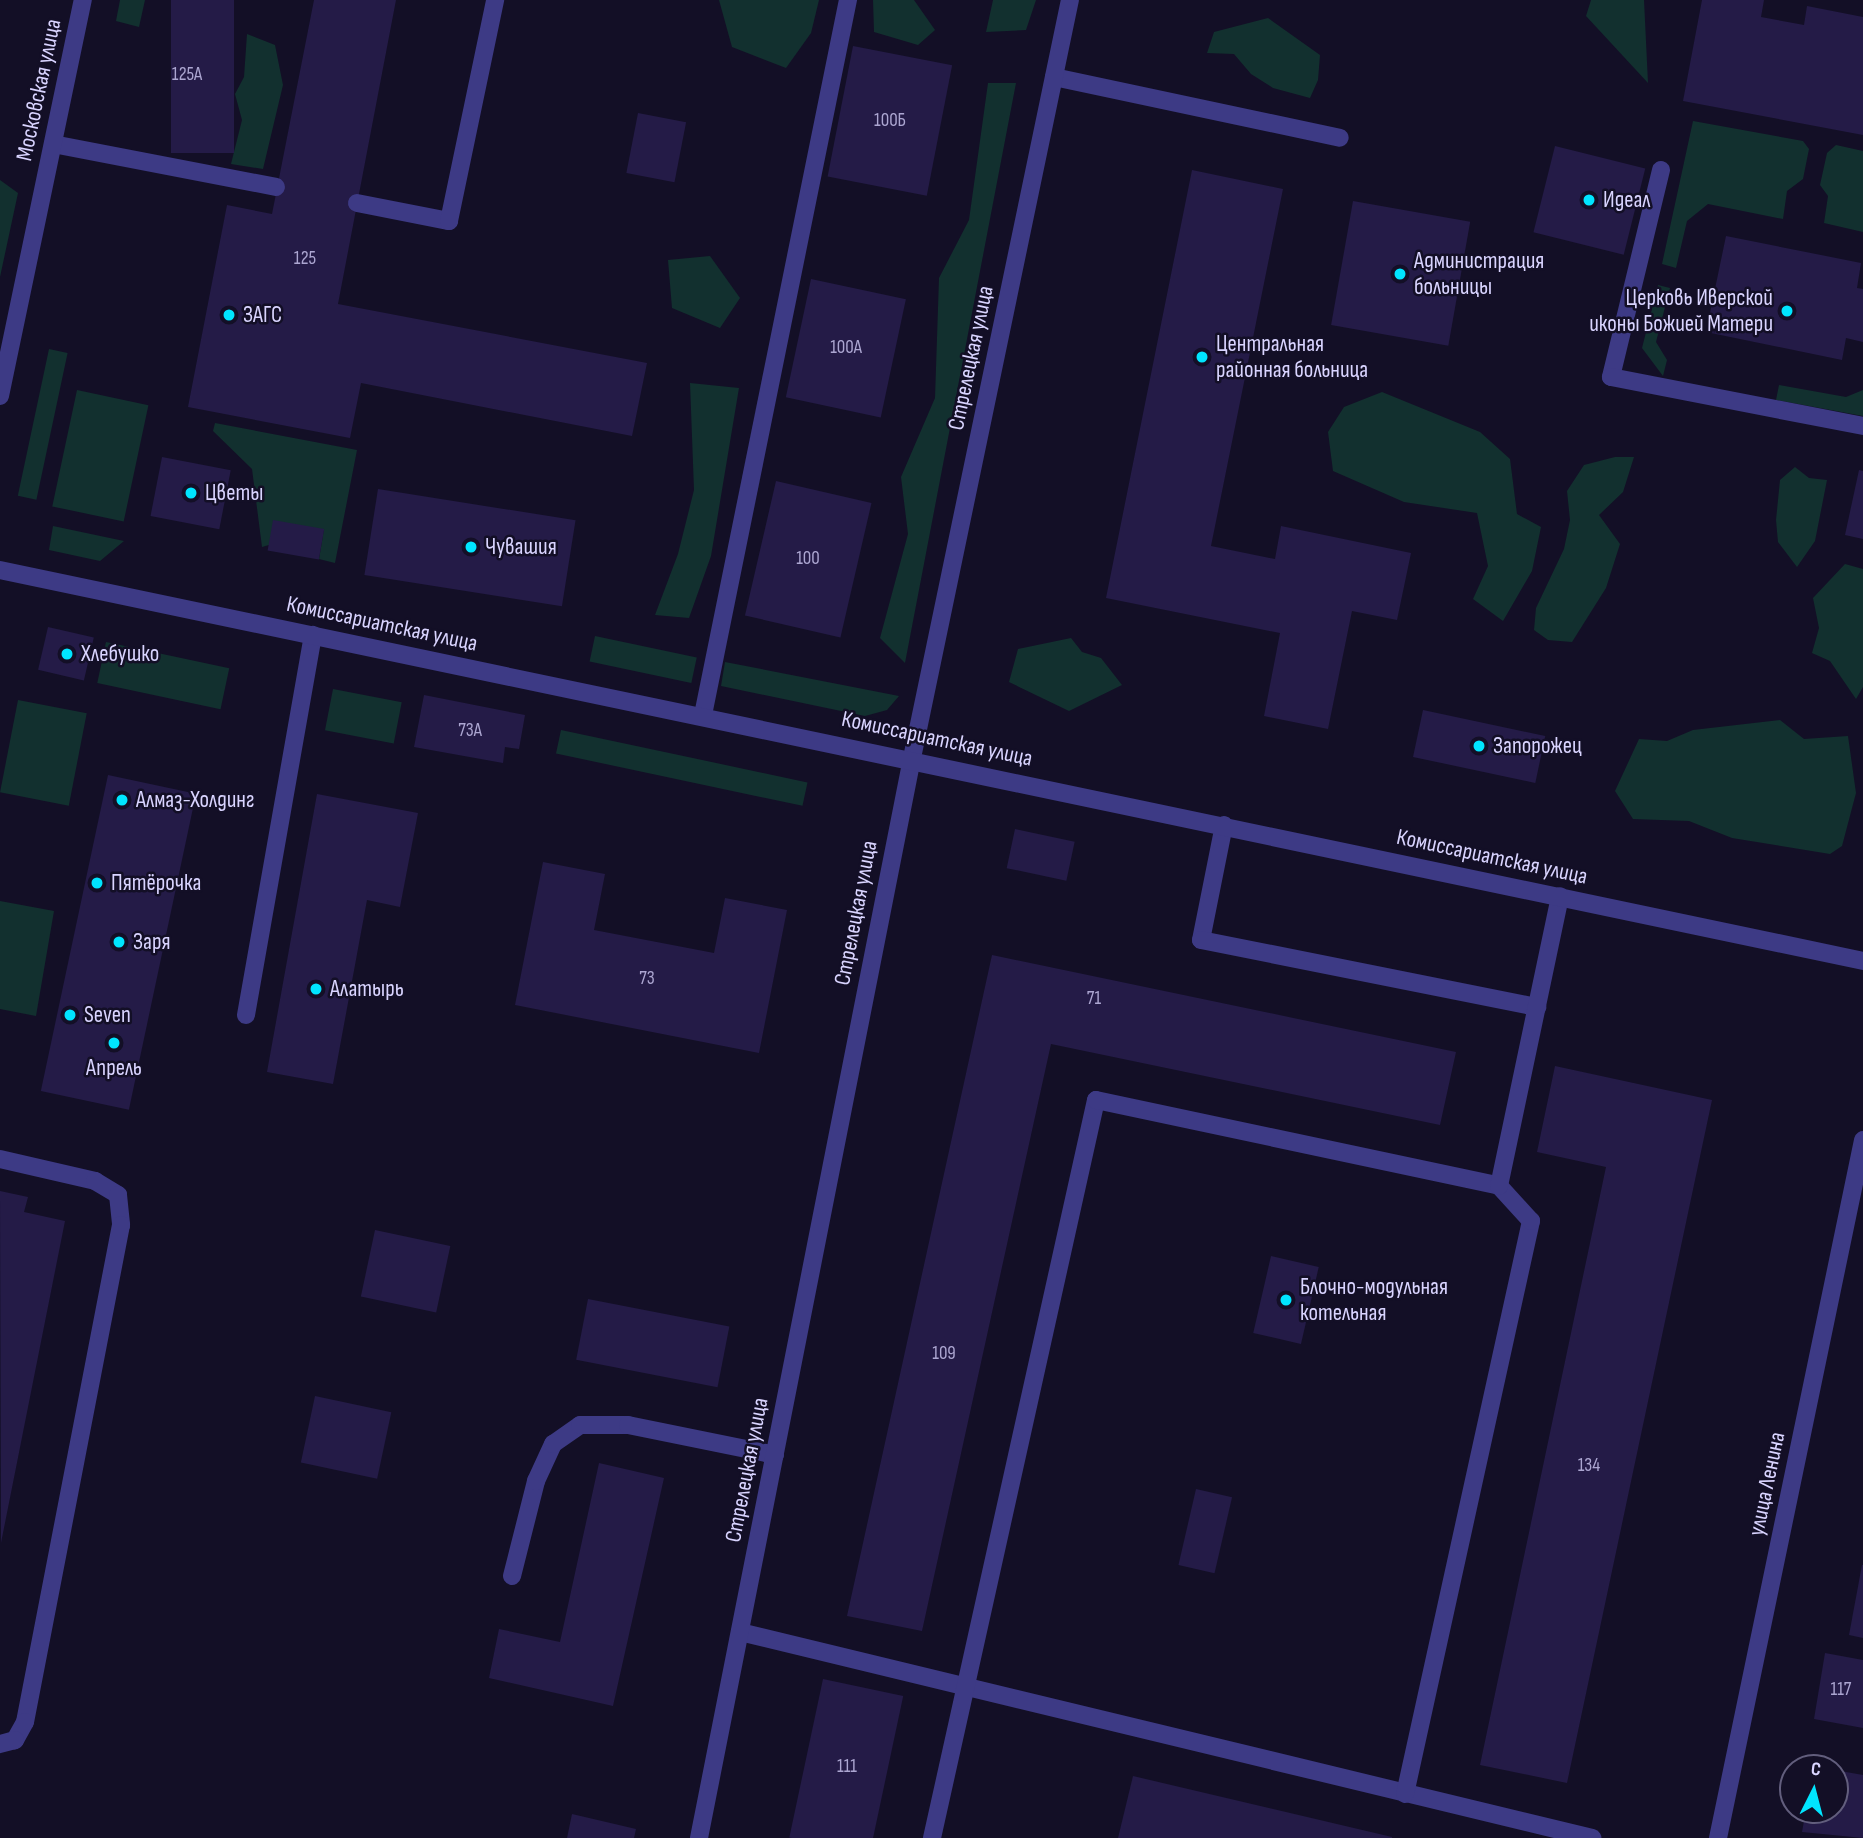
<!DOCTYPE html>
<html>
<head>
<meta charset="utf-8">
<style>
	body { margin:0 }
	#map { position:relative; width:1863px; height:1838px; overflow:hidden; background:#130f26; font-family:"Sofia Sans Condensed",sans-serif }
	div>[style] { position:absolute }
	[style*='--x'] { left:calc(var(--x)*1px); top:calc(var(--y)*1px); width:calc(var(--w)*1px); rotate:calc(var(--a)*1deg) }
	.green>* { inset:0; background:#12302f; transform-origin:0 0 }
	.building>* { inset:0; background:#241b47; transform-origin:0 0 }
	.service>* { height:18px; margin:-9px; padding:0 9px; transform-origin:9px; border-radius:9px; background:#3d3a85 }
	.minor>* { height:18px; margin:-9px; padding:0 9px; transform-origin:9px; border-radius:9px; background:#3d3a85 }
	.tertiary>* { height:18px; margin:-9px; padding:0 9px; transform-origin:9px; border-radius:9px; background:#3d3a85 }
	.dots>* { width:19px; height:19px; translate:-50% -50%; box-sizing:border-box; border:4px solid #130f26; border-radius:50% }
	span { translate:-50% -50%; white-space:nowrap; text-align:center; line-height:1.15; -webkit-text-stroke:5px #130f26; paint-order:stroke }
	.number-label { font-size:19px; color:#aca6d1 }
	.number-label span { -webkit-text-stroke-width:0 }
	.street-label { font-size:23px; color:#d9d4ff }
	.poi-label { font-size:23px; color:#d9d4ff }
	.left { translate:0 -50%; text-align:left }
	.right { translate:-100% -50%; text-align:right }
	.north { position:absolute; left:1779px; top:1754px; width:70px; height:70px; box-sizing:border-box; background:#130f26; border:2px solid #625e7d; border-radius:50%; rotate:6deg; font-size:19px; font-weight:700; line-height:28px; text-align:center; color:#d9d4ff }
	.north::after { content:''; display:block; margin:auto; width:24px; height:32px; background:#00e5ff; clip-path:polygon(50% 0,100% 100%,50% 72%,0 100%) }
</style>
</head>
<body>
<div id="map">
	<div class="green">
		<div style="clip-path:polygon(120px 0,145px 0,139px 27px,116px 21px)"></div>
		<div style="clip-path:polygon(719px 0,819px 0,811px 33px,786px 68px,732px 47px)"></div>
		<div style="clip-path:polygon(873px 0,914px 0,935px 30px,918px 45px,874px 32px)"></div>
		<div style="clip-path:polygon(993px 0,1036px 0,1026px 30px,986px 32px)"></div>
		<div style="clip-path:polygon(1591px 0,1644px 0,1648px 83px,1586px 16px)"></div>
		<div style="clip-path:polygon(1268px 18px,1320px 55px,1318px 80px,1310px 98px,1273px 88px,1251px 74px,1234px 54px,1207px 53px,1214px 32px)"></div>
		<div style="clip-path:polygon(247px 34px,275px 45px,283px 85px,263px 169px,231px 164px,242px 120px,235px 94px,244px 77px)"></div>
		<div style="clip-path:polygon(988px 83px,1016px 83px,905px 663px,880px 638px,908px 534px,901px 477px,935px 398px,939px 278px,969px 220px)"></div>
		<div style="clip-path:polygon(1693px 121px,1803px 141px,1809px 149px,1803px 179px,1787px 191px,1783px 219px,1708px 204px,1687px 221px,1676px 268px,1662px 264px)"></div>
		<div style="clip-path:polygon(1836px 145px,1863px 151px,1863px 232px,1824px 223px,1828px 196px,1820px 185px,1827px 153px)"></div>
		<div style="clip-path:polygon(0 180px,18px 193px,0 277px)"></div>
		<div style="clip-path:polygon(710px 256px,740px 298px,720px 328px,672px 308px,668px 260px)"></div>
		<div style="clip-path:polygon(1658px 285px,1670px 288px,1656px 342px,1667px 360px,1663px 376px,1642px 348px)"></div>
		<div style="left:49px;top:349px;width:19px;height:150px;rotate:12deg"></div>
		<div style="clip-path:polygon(690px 383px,739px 388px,711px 556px,689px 618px,655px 615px,678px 554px,694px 490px)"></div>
		<div style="clip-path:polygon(1779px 385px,1846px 397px,1863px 390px,1863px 416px,1776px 400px)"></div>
		<div style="left:77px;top:390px;width:73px;height:119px;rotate:12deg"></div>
		<div style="clip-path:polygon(1382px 392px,1480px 432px,1510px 459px,1517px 514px,1541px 527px,1532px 571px,1503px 621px,1473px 599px,1488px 566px,1477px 513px,1404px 502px,1333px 471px,1328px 432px,1344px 407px)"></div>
		<div style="clip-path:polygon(215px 423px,357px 450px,335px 563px,319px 559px,324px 529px,262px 547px,252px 469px,213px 431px)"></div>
		<div style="clip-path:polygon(1615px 457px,1634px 457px,1623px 492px,1599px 515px,1620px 544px,1606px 588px,1572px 642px,1548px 640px,1534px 630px,1536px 608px,1564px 549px,1570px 520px,1567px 491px,1584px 465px)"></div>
		<div style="clip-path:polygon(1795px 467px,1809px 478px,1827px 480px,1815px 541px,1797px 567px,1778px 542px,1776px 520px,1780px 480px)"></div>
		<div style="clip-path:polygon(53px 526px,124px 541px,100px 561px,49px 550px)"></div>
		<div style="clip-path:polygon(1845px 564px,1863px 569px,1863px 687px,1856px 699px,1830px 661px,1812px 653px,1819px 628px,1813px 598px)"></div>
		<div style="left:595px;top:636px;width:104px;height:26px;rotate:12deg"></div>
		<div style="clip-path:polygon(1071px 638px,1082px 652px,1101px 658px,1122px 685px,1069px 711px,1009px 682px,1018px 649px)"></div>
		<div style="left:106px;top:642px;width:126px;height:42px;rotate:12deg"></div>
		<div style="clip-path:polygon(725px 662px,899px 696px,887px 710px,865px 716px,721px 686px)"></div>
		<div style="left:333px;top:689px;width:70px;height:42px;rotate:11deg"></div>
		<div style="left:18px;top:700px;width:70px;height:94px;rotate:11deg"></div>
		<div style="clip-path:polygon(1780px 720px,1804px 739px,1848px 736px,1856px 793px,1842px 846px,1830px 854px,1732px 838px,1689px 821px,1633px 819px,1615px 791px,1639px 739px,1667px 741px,1693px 730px)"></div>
		<div style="left:561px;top:730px;width:252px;height:24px;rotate:12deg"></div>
		<div style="clip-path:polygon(0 901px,54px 911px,36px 1016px,0 1009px)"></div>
	</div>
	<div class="building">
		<div style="left:171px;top:0;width:63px;height:153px"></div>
		<div style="clip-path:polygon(314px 0,396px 0,338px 304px,647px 363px,632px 436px,361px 383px,350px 438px,188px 407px,227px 205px,272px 214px)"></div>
		<div style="clip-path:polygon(1702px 0,1764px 0,1761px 17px,1804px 25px,1807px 6px,1863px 17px,1863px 135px,1683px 101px)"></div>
		<div style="left:853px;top:46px;width:101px;height:133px;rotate:11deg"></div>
		<div style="left:638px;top:113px;width:49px;height:61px;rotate:11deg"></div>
		<div style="left:1555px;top:146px;width:93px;height:89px;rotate:14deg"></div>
		<div style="clip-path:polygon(1192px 170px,1283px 189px,1211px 546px,1275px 559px,1281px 526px,1411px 553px,1397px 620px,1352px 611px,1328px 729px,1264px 716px,1280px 633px,1106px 598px)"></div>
		<div style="left:1353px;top:201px;width:119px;height:126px;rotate:10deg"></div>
		<div style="clip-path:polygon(1726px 236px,1861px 263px,1857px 288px,1863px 289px,1863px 342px,1846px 338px,1842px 360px,1706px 332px)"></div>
		<div style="left:811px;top:279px;width:97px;height:121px;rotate:12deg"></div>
		<div style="left:162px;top:457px;width:70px;height:60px;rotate:11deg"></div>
		<div style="clip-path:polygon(1859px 470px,1863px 471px,1863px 539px,1845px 535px)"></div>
		<div style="left:776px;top:481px;width:98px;height:138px;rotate:13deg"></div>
		<div style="left:378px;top:489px;width:200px;height:87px;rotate:9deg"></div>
		<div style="left:273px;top:520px;width:52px;height:31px;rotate:10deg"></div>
		<div style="left:48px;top:627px;width:47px;height:44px;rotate:13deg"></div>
		<div style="clip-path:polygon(424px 695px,525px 715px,519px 749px,505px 747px,503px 763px,414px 747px)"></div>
		<div style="left:1423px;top:710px;width:125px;height:48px;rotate:12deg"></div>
		<div style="left:108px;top:775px;width:90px;height:323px;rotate:12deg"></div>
		<div style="clip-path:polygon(317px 794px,418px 813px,400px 907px,367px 900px,333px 1084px,267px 1072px)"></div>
		<div style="left:1015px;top:829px;width:61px;height:40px;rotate:12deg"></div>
		<div style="clip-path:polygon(543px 862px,605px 874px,594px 930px,714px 953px,725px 898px,787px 910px,759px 1053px,515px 1005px)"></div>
		<div style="clip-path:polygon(992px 955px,1456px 1052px,1440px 1125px,1051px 1044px,922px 1631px,847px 1616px)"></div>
		<div style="clip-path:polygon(1555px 1066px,1712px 1100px,1567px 1783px,1480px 1765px,1606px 1167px,1537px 1152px)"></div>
		<div style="clip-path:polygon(0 1191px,28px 1197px,24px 1212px,65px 1221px,1px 1543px)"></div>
		<div style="left:375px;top:1230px;width:77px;height:68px;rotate:12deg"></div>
		<div style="left:1271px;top:1256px;width:49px;height:79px;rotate:13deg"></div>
		<div style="left:588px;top:1299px;width:144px;height:62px;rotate:11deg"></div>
		<div style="left:315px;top:1396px;width:78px;height:68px;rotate:12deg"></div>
		<div style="clip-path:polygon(599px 1463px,664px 1478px,613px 1706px,489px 1678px,499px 1629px,560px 1642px)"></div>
		<div style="left:1196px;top:1489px;width:37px;height:78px;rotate:13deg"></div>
		<div style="clip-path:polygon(1862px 1565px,1863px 1565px,1863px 1638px,1849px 1635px)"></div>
		<div style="clip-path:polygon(1825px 1653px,1863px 1660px,1863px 1728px,1814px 1719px)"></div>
		<div style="left:823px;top:1679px;width:82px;height:162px;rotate:12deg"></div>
		<div style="clip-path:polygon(1835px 1770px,1863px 1775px,1863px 1838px,1802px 1832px,1806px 1810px,1835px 1810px)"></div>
		<div style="clip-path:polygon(1133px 1776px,1392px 1837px,1392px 1838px,1118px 1838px)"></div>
		<div style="clip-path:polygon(572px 1814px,636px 1829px,634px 1838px,567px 1838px)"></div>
	</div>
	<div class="service">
		<div style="--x:1054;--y:77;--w:292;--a:12"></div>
		<div style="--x:53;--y:144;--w:227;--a:10.9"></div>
		<div style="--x:1661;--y:170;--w:213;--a:103.6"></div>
		<div style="--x:1611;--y:377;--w:257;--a:11"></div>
		<div style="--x:357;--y:203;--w:94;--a:11.1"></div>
		<div style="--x:449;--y:221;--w:226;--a:-78.2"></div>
		<div style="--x:703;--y:715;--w:730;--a:-78.54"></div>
		<div style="--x:1224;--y:825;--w:117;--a:101.3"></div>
		<div style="--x:1201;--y:940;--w:343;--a:11.3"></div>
		<div style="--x:246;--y:1015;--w:386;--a:-80"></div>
		<div style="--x:0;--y:1159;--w:98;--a:13"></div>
		<div style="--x:95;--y:1181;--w:27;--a:31"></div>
		<div style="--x:118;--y:1195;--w:30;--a:84"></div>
		<div style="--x:121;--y:1225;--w:506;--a:100.93"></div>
		<div style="--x:25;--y:1722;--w:21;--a:119"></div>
		<div style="--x:15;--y:1740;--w:16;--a:165"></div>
		<div style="--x:512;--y:1576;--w:98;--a:-75.8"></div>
		<div style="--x:536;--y:1481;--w:41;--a:-65.3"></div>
		<div style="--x:553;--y:1444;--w:33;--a:-35"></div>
		<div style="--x:580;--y:1425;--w:48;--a:0"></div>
		<div style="--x:628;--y:1425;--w:150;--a:11.5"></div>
		<div style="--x:740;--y:1632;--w:877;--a:13.59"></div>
		<div style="--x:1405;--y:1794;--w:587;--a:-77.6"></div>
		<div style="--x:1531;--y:1221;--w:47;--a:-132.4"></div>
		<div style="--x:932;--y:1838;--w:756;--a:-77.47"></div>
		<div style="--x:1096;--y:1100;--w:412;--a:12"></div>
		<div style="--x:1499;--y:1186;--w:296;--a:-78.1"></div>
	</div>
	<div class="minor">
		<div style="--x:699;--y:1838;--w:1101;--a:-78.84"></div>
		<div style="--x:912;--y:758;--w:774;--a:-78.23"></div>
		<div style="--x:1718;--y:1838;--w:713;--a:-78.26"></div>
	</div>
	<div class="tertiary">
		<div style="--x:0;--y:396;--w:405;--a:-78.2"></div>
		<div style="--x:0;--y:570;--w:1904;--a:11.85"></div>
	</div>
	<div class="dots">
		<div style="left:1589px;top:200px;background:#00e5ff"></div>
		<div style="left:1400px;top:274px;background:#00e5ff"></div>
		<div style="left:1787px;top:311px;background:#00e5ff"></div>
		<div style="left:229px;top:315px;background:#00e5ff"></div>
		<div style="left:1202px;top:357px;background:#00e5ff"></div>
		<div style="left:191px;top:493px;background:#00e5ff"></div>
		<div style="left:471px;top:547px;background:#00e5ff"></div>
		<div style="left:67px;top:654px;background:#00e5ff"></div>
		<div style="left:1479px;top:746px;background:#00e5ff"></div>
		<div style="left:122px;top:800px;background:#00e5ff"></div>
		<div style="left:97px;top:883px;background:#00e5ff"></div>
		<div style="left:119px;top:942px;background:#00e5ff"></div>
		<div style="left:316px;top:989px;background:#00e5ff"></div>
		<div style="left:70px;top:1015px;background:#00e5ff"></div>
		<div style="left:114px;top:1043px;background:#00e5ff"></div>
		<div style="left:1286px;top:1300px;background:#00e5ff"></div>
	</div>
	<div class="number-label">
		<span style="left:187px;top:75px">125А</span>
		<span style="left:890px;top:121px">100Б</span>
		<span style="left:305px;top:259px">125</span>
		<span style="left:846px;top:348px">100А</span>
		<span style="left:808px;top:559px">100</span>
		<span style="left:470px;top:731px">73А</span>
		<span style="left:647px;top:979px">73</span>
		<span style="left:1094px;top:999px">71</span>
		<span style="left:944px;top:1354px">109</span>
		<span style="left:1589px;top:1466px">134</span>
		<span style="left:1841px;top:1690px">117</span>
		<span style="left:847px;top:1767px">111</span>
	</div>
	<div class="street-label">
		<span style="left:39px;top:90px;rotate:-78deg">Московская улица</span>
		<span style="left:971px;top:358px;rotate:-78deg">Стрелецкая улица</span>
		<span style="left:382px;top:624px;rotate:12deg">Комиссариатская улица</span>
		<span style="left:937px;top:739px;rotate:12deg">Комиссариатская улица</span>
		<span style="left:1492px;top:857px;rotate:12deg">Комиссариатская улица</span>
		<span style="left:856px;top:913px;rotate:-79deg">Стрелецкая улица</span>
		<span style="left:747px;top:1470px;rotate:-79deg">Стрелецкая улица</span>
		<span style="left:1767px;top:1484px;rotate:-78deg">улица Ленина</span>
	</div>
	<div class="poi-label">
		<span class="left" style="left:1603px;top:200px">Идеал</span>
		<span class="left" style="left:1414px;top:274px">Администрация<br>больницы</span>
		<span class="right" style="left:1773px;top:311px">Церковь Иверской<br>иконы Божией Матери</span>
		<span class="left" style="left:243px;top:315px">ЗАГС</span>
		<span class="left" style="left:1216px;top:357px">Центральная<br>районная больница</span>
		<span class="left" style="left:205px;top:493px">Цветы</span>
		<span class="left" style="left:485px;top:547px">Чувашия</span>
		<span class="left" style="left:81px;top:654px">Хлебушко</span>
		<span class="left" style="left:1493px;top:746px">Запорожец</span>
		<span class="left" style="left:136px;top:800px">Алмаз-Холдинг</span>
		<span class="left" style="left:111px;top:883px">Пятёрочка</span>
		<span class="left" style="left:133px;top:942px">Заря</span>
		<span class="left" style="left:330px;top:989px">Алатырь</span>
		<span class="left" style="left:84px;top:1015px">Seven</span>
		<span style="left:114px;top:1068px">Апрель</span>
		<span class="left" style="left:1300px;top:1300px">Блочно-модульная<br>котельная</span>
	</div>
	<div class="north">С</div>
</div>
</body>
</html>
